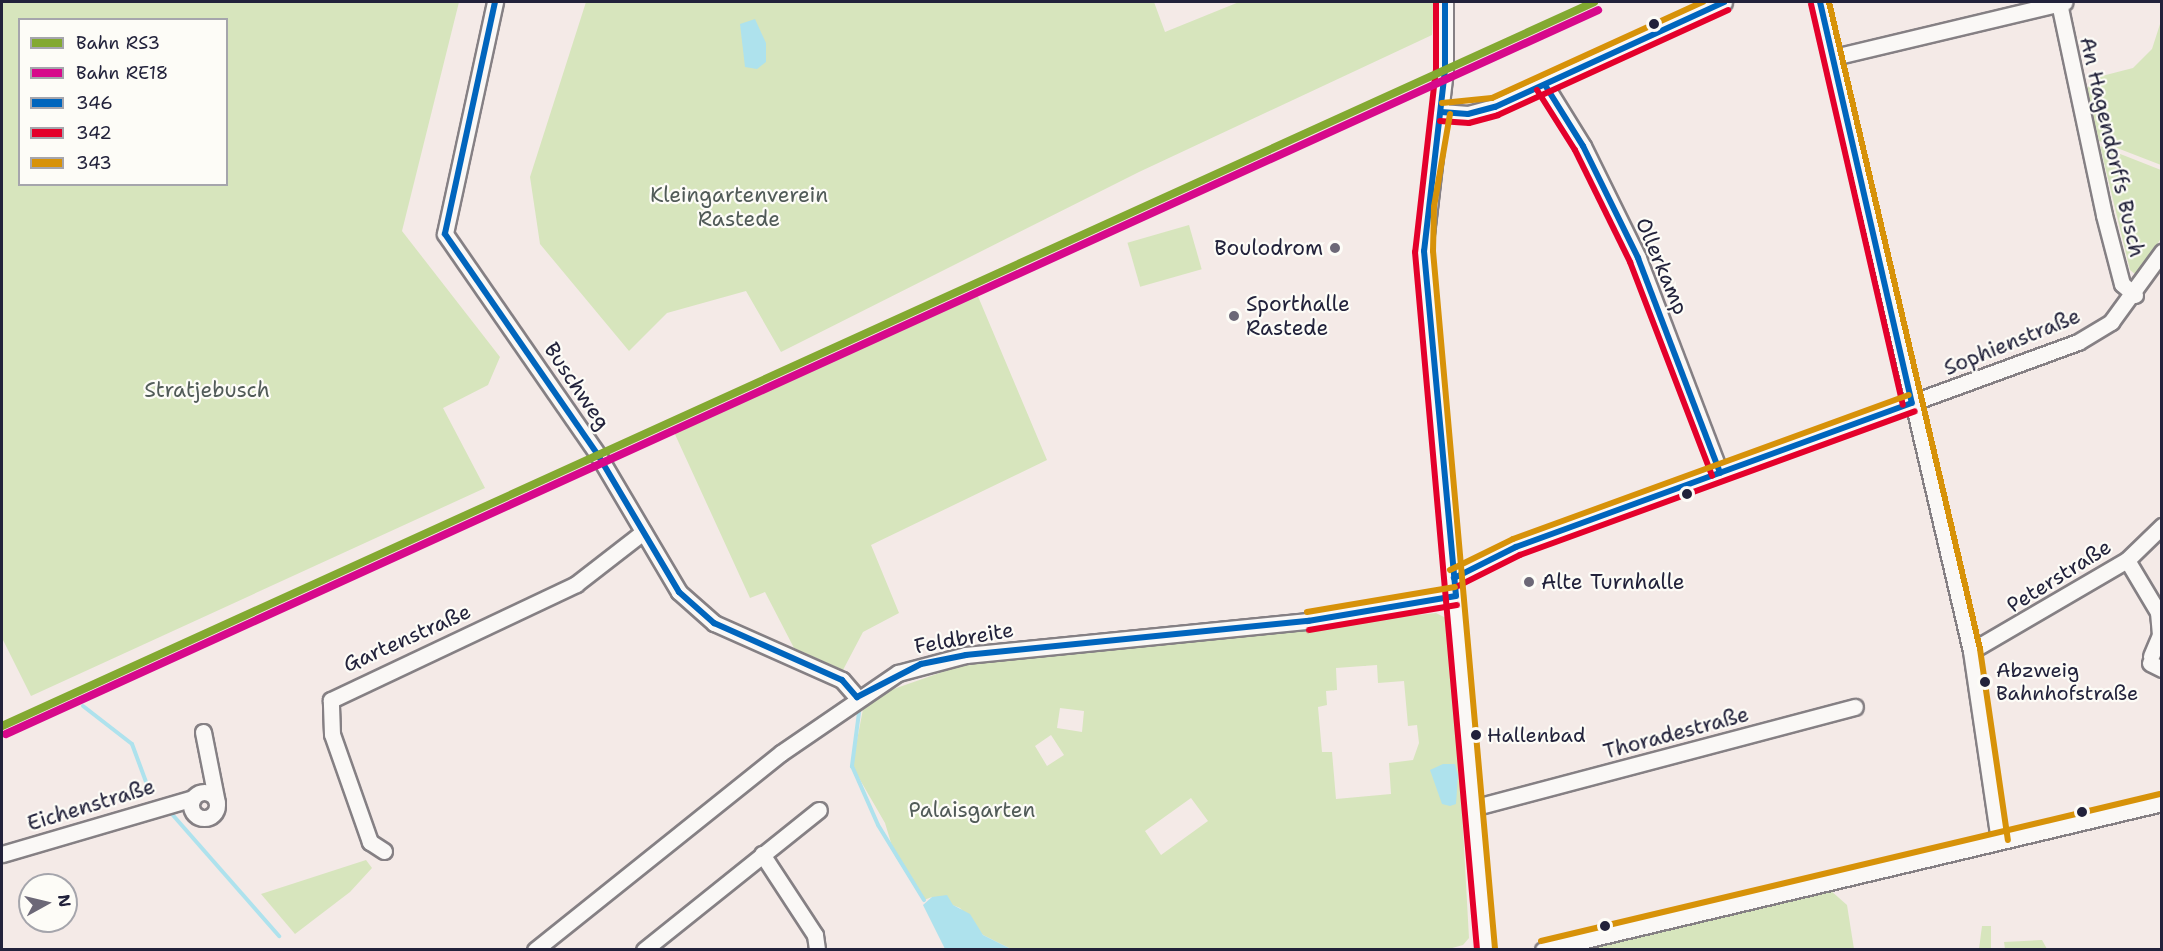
<!DOCTYPE html>
<html>
<head>
<meta charset="utf-8">
<style>
	body { margin:0 }
	#map { position:relative; width:2163px; height:951px; overflow:hidden; background:#f4eae7; font-family:"Shantell Sans",sans-serif }
	div>[style] { position:absolute }
	[style*='--x'] { left:calc(var(--x)*1px); top:calc(var(--y)*1px); width:calc(var(--w)*1px); rotate:calc(var(--a)*1deg) }
	.green>* { inset:0; background:#d7e5bd; transform-origin:0 0 }
	.water>* { inset:0; background:#aee2ed }
	.stream>* { height:4px; margin:-2px; padding:0 2px; transform-origin:2px; border-radius:2px; background:#aee2ed }
	.roads { filter:drop-shadow(2px 0 #858084) drop-shadow(-2px 0 #858084) drop-shadow(0 2px #858084) drop-shadow(0 -2px #858084) }
	.minor>* { height:15px; margin:-7.5px; padding:0 7.5px; transform-origin:7.5px; border-radius:7.5px; background:#faf8f6 }
	.minor>.ring { margin:-7.5px; padding:0; box-sizing:content-box; background:none; border:15px solid #faf8f6; border-radius:50% }
	.bus-1>* { height:6px; margin:-3px; padding:0 3px; transform-origin:3px; border-radius:3px; background:#0065bd }
	.bus-2>* { height:6px; margin:-3px; padding:0 3px; transform-origin:3px; border-radius:3px; background:#e4002b }
	.bus-3>* { height:6px; margin:-3px; padding:0 3px; transform-origin:3px; border-radius:3px; background:#d79209 }
	.rail-1>* { height:8px; margin:-4px; padding:0 4px; transform-origin:4px; border-radius:4px; background:#83a931 }
	.rail-2>* { height:8px; margin:-4px; padding:0 4px; transform-origin:4px; border-radius:4px; background:#d7098b }
	.dots>* { width:16px; height:16px; translate:-50% -50%; box-sizing:border-box; border:3px solid #fdfcf7; border-radius:50% }
	span { translate:-50% -50%; white-space:nowrap; text-align:center; line-height:1.15; -webkit-text-stroke:4.5px #fdfcf7; paint-order:stroke }
	.bus-label { font-size:20px; color:#22223b }
	.left { translate:0 -50%; text-align:left }
	.street-label { font-size:21px; color:#22223b }
	.park-label { font-size:21px; color:#515b58 }
	.poi-label { font-size:21px; color:#22223b }
	.right { translate:-100% -50%; text-align:right }
	.frame { position:absolute; inset:0; border:3px solid #22223b; pointer-events:none }
	.legend { position:absolute; left:18px; top:18px; width:210px; height:168px; box-sizing:border-box; background:#fdfcf7; border:2px solid #a5a5ac; margin:0; padding:8px 10px; list-style:none; font-size:18px; color:#22223b }
	.legend li { display:flex; align-items:center; gap:12px; height:30px }
	.legend b { width:30px; border:2px solid #a5a5ac }
	.north { position:absolute; left:18px; top:873px; width:60px; height:60px; box-sizing:border-box; background:#fdfcf7; border:2px solid #a5a5ac; border-radius:50%; rotate:82deg; font-size:16px; font-weight:700; line-height:24px; text-align:center; color:#22223b }
	.north::after { content:''; display:block; margin:auto; width:21px; height:27px; background:#6c6877; clip-path:polygon(50% 0,100% 100%,50% 72%,0 100%) }
</style>
</head>
<body>
<div id="map">
	<div class="green">
		<div style="clip-path:polygon(evenodd,2px 2px,459px 2px,402px 231px,500px 357px,488px 385px,443px 408px,485px 488px,31px 696px,2px 638px,2px 2px,20px 20px,226px 20px,226px 184px,20px 184px,20px 20px)"></div>
		<div style="clip-path:polygon(586px 2px,1154px 2px,1165px 32px,1239px 2px,1434px 2px,1432px 35px,1139px 172px,781px 352px,746px 291px,667px 313px,629px 351px,540px 244px,530px 177px)"></div>
		<div style="clip-path:polygon(2161px 21px,2161px 165px,2099px 141px,2087px 88px,2098px 77px,2133px 68px,2152px 49px)"></div>
		<div style="clip-path:polygon(2100px 146px,2161px 170px,2161px 238px,2139px 277px,2130px 270px)"></div>
		<div style="left:1189px;top:225px;width:46px;height:64px;rotate:74deg"></div>
		<div style="clip-path:polygon(977px 294px,1047px 460px,871px 545px,899px 613px,863px 632px,843px 670px,794px 648px,765px 592px,750px 598px,673px 430px)"></div>
		<div style="clip-path:polygon(evenodd,1436px 613px,1446px 618px,1459px 755px,1469px 938px,1463px 945px,1445px 950px,1011px 949px,983px 935px,960px 908px,932px 897px,924px 900px,895px 856px,885px 823px,852px 766px,865px 699px,968px 663px,1436px 613px,1377px 665px,1378px 683px,1404px 681px,1408px 726px,1417px 725px,1419px 743px,1413px 760px,1389px 763px,1391px 794px,1336px 799px,1332px 752px,1322px 752px,1318px 707px,1327px 705px,1326px 691px,1337px 690px,1336px 668px,1377px 665px,1436px 613px,1060px 708px,1084px 711px,1082px 732px,1057px 728px,1060px 708px,1436px 613px,1051px 735px,1064px 755px,1047px 766px,1035px 746px,1051px 735px,1436px 613px,1191px 798px,1208px 821px,1161px 855px,1145px 831px,1191px 798px)"></div>
		<div style="clip-path:polygon(366px 860px,372px 868px,350px 892px,295px 934px,261px 894px)"></div>
		<div style="clip-path:polygon(1830px 890px,1847px 905px,1854px 949px,1579px 949px)"></div>
		<div style="clip-path:polygon(1982px 926px,1991px 926px,1991px 949px,1979px 949px)"></div>
		<div style="clip-path:polygon(2042px 940px,2047px 949px,2005px 949px,2004px 942px)"></div>
	</div>
	<div class="water">
		<div style="clip-path:polygon(755px 19px,766px 43px,766px 62px,757px 69px,745px 67px,740px 24px)"></div>
		<div style="clip-path:polygon(1443px 764px,1455px 764px,1458px 775px,1456px 804px,1450px 806px,1442px 804px,1430px 770px)"></div>
		<div style="clip-path:polygon(947px 895px,953px 905px,970px 914px,983px 935px,1011px 949px,945px 949px,923px 905px,932px 897px)"></div>
	</div>
	<div class="stream">
		<div style="--x:860;--y:705;--w:62;--a:97.5"></div>
		<div style="--x:852;--y:766;--w:64;--a:66.2"></div>
		<div style="--x:878;--y:825;--w:88;--a:58.5"></div>
		<div style="--x:83;--y:706;--w:62;--a:37.8"></div>
		<div style="--x:132;--y:744;--w:49;--a:69.7"></div>
		<div style="--x:171;--y:813;--w:164;--a:48.7"></div>
	</div>
	<div class="roads">
		<div class="minor">
			<div style="--x:495;--y:2;--w:237;--a:102.2"></div>
			<div style="--x:445;--y:234;--w:269;--a:55.3"></div>
			<div style="--x:598;--y:455;--w:159;--a:59.4"></div>
			<div style="--x:679;--y:592;--w:47;--a:41.5"></div>
			<div style="--x:714;--y:623;--w:140;--a:24"></div>
			<div style="--x:842;--y:680;--w:23;--a:49"></div>
			<div style="--x:1445;--y:2;--w:68;--a:90"></div>
			<div style="--x:1445;--y:70;--w:182;--a:96.6"></div>
			<div style="--x:1424;--y:251;--w:702;--a:84.93"></div>
			<div style="--x:1820;--y:2;--w:666;--a:76.9"></div>
			<div style="--x:1971;--y:651;--w:192;--a:81.6"></div>
			<div style="--x:2059;--y:3;--w:217;--a:78"></div>
			<div style="--x:2104;--y:215;--w:71;--a:75.4"></div>
			<div style="--x:2122;--y:284;--w:17;--a:40"></div>
			<div style="--x:1834;--y:57;--w:237;--a:-13.4"></div>
			<div style="--x:1545;--y:85;--w:72;--a:58.1"></div>
			<div style="--x:1583;--y:146;--w:125;--a:63.8"></div>
			<div style="--x:1638;--y:258;--w:230;--a:69.1"></div>
			<div style="--x:1441;--y:112;--w:27;--a:4"></div>
			<div style="--x:1468;--y:114;--w:28;--a:-15"></div>
			<div style="--x:1495;--y:107;--w:252;--a:-24.6"></div>
			<div style="--x:2127;--y:560;--w:61;--a:59.2"></div>
			<div style="--x:2158;--y:612;--w:23;--a:85"></div>
			<div style="--x:2160;--y:635;--w:23;--a:113"></div>
			<div style="--x:1454;--y:578;--w:69;--a:-26.6"></div>
			<div style="--x:1516;--y:547;--w:598;--a:-20.04"></div>
			<div style="--x:2078;--y:342;--w:39;--a:-31"></div>
			<div style="--x:2111;--y:322;--w:87;--a:-53.9"></div>
			<div style="--x:1971;--y:651;--w:181;--a:-30.3"></div>
			<div style="--x:2127;--y:560;--w:49;--a:-44.2"></div>
			<div style="--x:2150;--y:663;--w:13;--a:27"></div>
			<div style="--x:203;--y:732;--w:72;--a:78.8"></div>
			<div class="ring" style="left:191px;top:792px;width:11px;height:11px"></div>
			<div style="--x:1472;--y:808;--w:396;--a:-14.8"></div>
			<div style="--x:384;--y:851;--w:17;--a:-147"></div>
			<div style="--x:370;--y:842;--w:114;--a:-109.4"></div>
			<div style="--x:332;--y:734;--w:34;--a:-92"></div>
			<div style="--x:331;--y:700;--w:271;--a:-25.3"></div>
			<div style="--x:576;--y:584;--w:85;--a:-37.8"></div>
			<div style="--x:2;--y:854;--w:199;--a:-16.3"></div>
			<div style="--x:762;--y:854;--w:97;--a:56.8"></div>
			<div style="--x:815;--y:935;--w:15;--a:82"></div>
			<div style="--x:535;--y:950;--w:315;--a:-38.7"></div>
			<div style="--x:781;--y:753;--w:142;--a:-34.4"></div>
			<div style="--x:898;--y:673;--w:70;--a:-14.8"></div>
			<div style="--x:966;--y:655;--w:344;--a:-5.7"></div>
			<div style="--x:1308;--y:621;--w:150;--a:-9.6"></div>
			<div style="--x:644;--y:950;--w:224;--a:-38.7"></div>
			<div style="--x:1543;--y:950;--w:636;--a:-13.36"></div>
		</div>
	</div>
	<div class="bus-1">
		<div style="--x:495;--y:2;--w:237;--a:102.2"></div>
		<div style="--x:445;--y:234;--w:269;--a:55.3"></div>
		<div style="--x:598;--y:455;--w:159;--a:59.4"></div>
		<div style="--x:679;--y:592;--w:47;--a:41.5"></div>
		<div style="--x:714;--y:623;--w:140;--a:24"></div>
		<div style="--x:842;--y:680;--w:23;--a:49"></div>
		<div style="--x:1445;--y:2;--w:68;--a:90"></div>
		<div style="--x:1445;--y:70;--w:182;--a:96.6"></div>
		<div style="--x:1424;--y:251;--w:346;--a:84.7"></div>
		<div style="--x:1820;--y:2;--w:411;--a:77.1"></div>
		<div style="--x:1545;--y:85;--w:72;--a:58.1"></div>
		<div style="--x:1583;--y:146;--w:125;--a:63.8"></div>
		<div style="--x:1638;--y:258;--w:230;--a:69.1"></div>
		<div style="--x:1441;--y:112;--w:27;--a:4"></div>
		<div style="--x:1468;--y:114;--w:28;--a:-15"></div>
		<div style="--x:1495;--y:107;--w:252;--a:-24.6"></div>
		<div style="--x:1454;--y:578;--w:69;--a:-26.6"></div>
		<div style="--x:1516;--y:547;--w:421;--a:-20"></div>
		<div style="--x:857;--y:697;--w:72;--a:-27.3"></div>
		<div style="--x:921;--y:664;--w:46;--a:-11.3"></div>
		<div style="--x:966;--y:655;--w:344;--a:-5.7"></div>
		<div style="--x:1308;--y:621;--w:150;--a:-9.6"></div>
	</div>
	<div class="bus-2">
		<div style="--x:1436;--y:2;--w:67;--a:90"></div>
		<div style="--x:1436;--y:69;--w:184;--a:96.5"></div>
		<div style="--x:1415;--y:252;--w:701;--a:84.92"></div>
		<div style="--x:1811;--y:4;--w:411;--a:77.1"></div>
		<div style="--x:1537;--y:90;--w:71;--a:57.7"></div>
		<div style="--x:1575;--y:150;--w:125;--a:63.8"></div>
		<div style="--x:1630;--y:262;--w:229;--a:69"></div>
		<div style="--x:1440;--y:121;--w:29;--a:4"></div>
		<div style="--x:1469;--y:123;--w:30;--a:-15"></div>
		<div style="--x:1498;--y:115;--w:253;--a:-24.5"></div>
		<div style="--x:1458;--y:586;--w:69;--a:-26.6"></div>
		<div style="--x:1520;--y:555;--w:420;--a:-20"></div>
		<div style="--x:1309;--y:630;--w:150;--a:-9.6"></div>
	</div>
	<div class="bus-3">
		<div style="--x:1829;--y:2;--w:664;--a:76.86"></div>
		<div style="--x:1980;--y:649;--w:193;--a:81.7"></div>
		<div style="--x:1442;--y:103;--w:50;--a:-5.7"></div>
		<div style="--x:1492;--y:98;--w:232;--a:-24.5"></div>
		<div style="--x:1450;--y:114;--w:94;--a:99.8"></div>
		<div style="--x:1434;--y:207;--w:44;--a:91.3"></div>
		<div style="--x:1433;--y:251;--w:701;--a:84.92"></div>
		<div style="--x:1450;--y:570;--w:70;--a:-26.2"></div>
		<div style="--x:1513;--y:539;--w:421;--a:-20"></div>
		<div style="--x:1307;--y:612;--w:150;--a:-9.6"></div>
		<div style="--x:1541;--y:941;--w:636;--a:-13.36"></div>
	</div>
	<div class="rail-1">
		<div style="--x:2;--y:726;--w:1749;--a:-24.45"></div>
	</div>
	<div class="rail-2">
		<div style="--x:6;--y:734;--w:1749;--a:-24.45"></div>
	</div>
	<div class="dots">
		<div style="left:1654px;top:24px;background:#22223b"></div>
		<div style="left:1335px;top:248px;background:#6c6877"></div>
		<div style="left:1234px;top:316px;background:#6c6877"></div>
		<div style="left:1687px;top:494px;background:#22223b"></div>
		<div style="left:1529px;top:582px;background:#6c6877"></div>
		<div style="left:1985px;top:682px;background:#22223b"></div>
		<div style="left:1476px;top:735px;background:#22223b"></div>
		<div style="left:2082px;top:812px;background:#22223b"></div>
		<div style="left:1605px;top:926px;background:#22223b"></div>
	</div>
	<div class="bus-label">
		<span class="left" style="left:1996px;top:682px">Abzweig<br>Bahnhofstraße</span>
		<span class="left" style="left:1487px;top:735px">Hallenbad</span>
	</div>
	<div class="street-label">
		<span style="left:2112px;top:147px;rotate:77deg">An Hagendorffs Busch</span>
		<span style="left:1662px;top:266px;rotate:67deg">Ollerkamp</span>
		<span style="left:2012px;top:342px;rotate:-22deg">Sophienstraße</span>
		<span style="left:577px;top:386px;rotate:56deg">Buschweg</span>
		<span style="left:2059px;top:576px;rotate:-32deg">Peterstraße</span>
		<span style="left:407px;top:638px;rotate:-24deg">Gartenstraße</span>
		<span style="left:964px;top:638px;rotate:-10deg">Feldbreite</span>
		<span style="left:1676px;top:733px;rotate:-15deg">Thoradestraße</span>
		<span style="left:91px;top:805px;rotate:-17deg">Eichenstraße</span>
	</div>
	<div class="park-label">
		<span style="left:739px;top:207px">Kleingartenverein<br>Rastede</span>
		<span style="left:207px;top:390px">Stratjebusch</span>
		<span style="left:972px;top:810px">Palaisgarten</span>
	</div>
	<div class="poi-label">
		<span class="right" style="left:1323px;top:248px">Boulodrom</span>
		<span class="left" style="left:1246px;top:316px">Sporthalle<br>Rastede</span>
		<span class="left" style="left:1541px;top:582px">Alte Turnhalle</span>
	</div>
	<div class="frame"></div>
	<ul class="legend">
	<li><b style="height:8px;background:#83a931"></b>Bahn RS3</li>
	<li><b style="height:8px;background:#d7098b"></b>Bahn RE18</li>
	<li><b style="height:8px;background:#0065bd"></b>346</li>
	<li><b style="height:8px;background:#e4002b"></b>342</li>
	<li><b style="height:8px;background:#d79209"></b>343</li>
	</ul>
	<div class="north">N</div>
</div>
</body>
</html>
